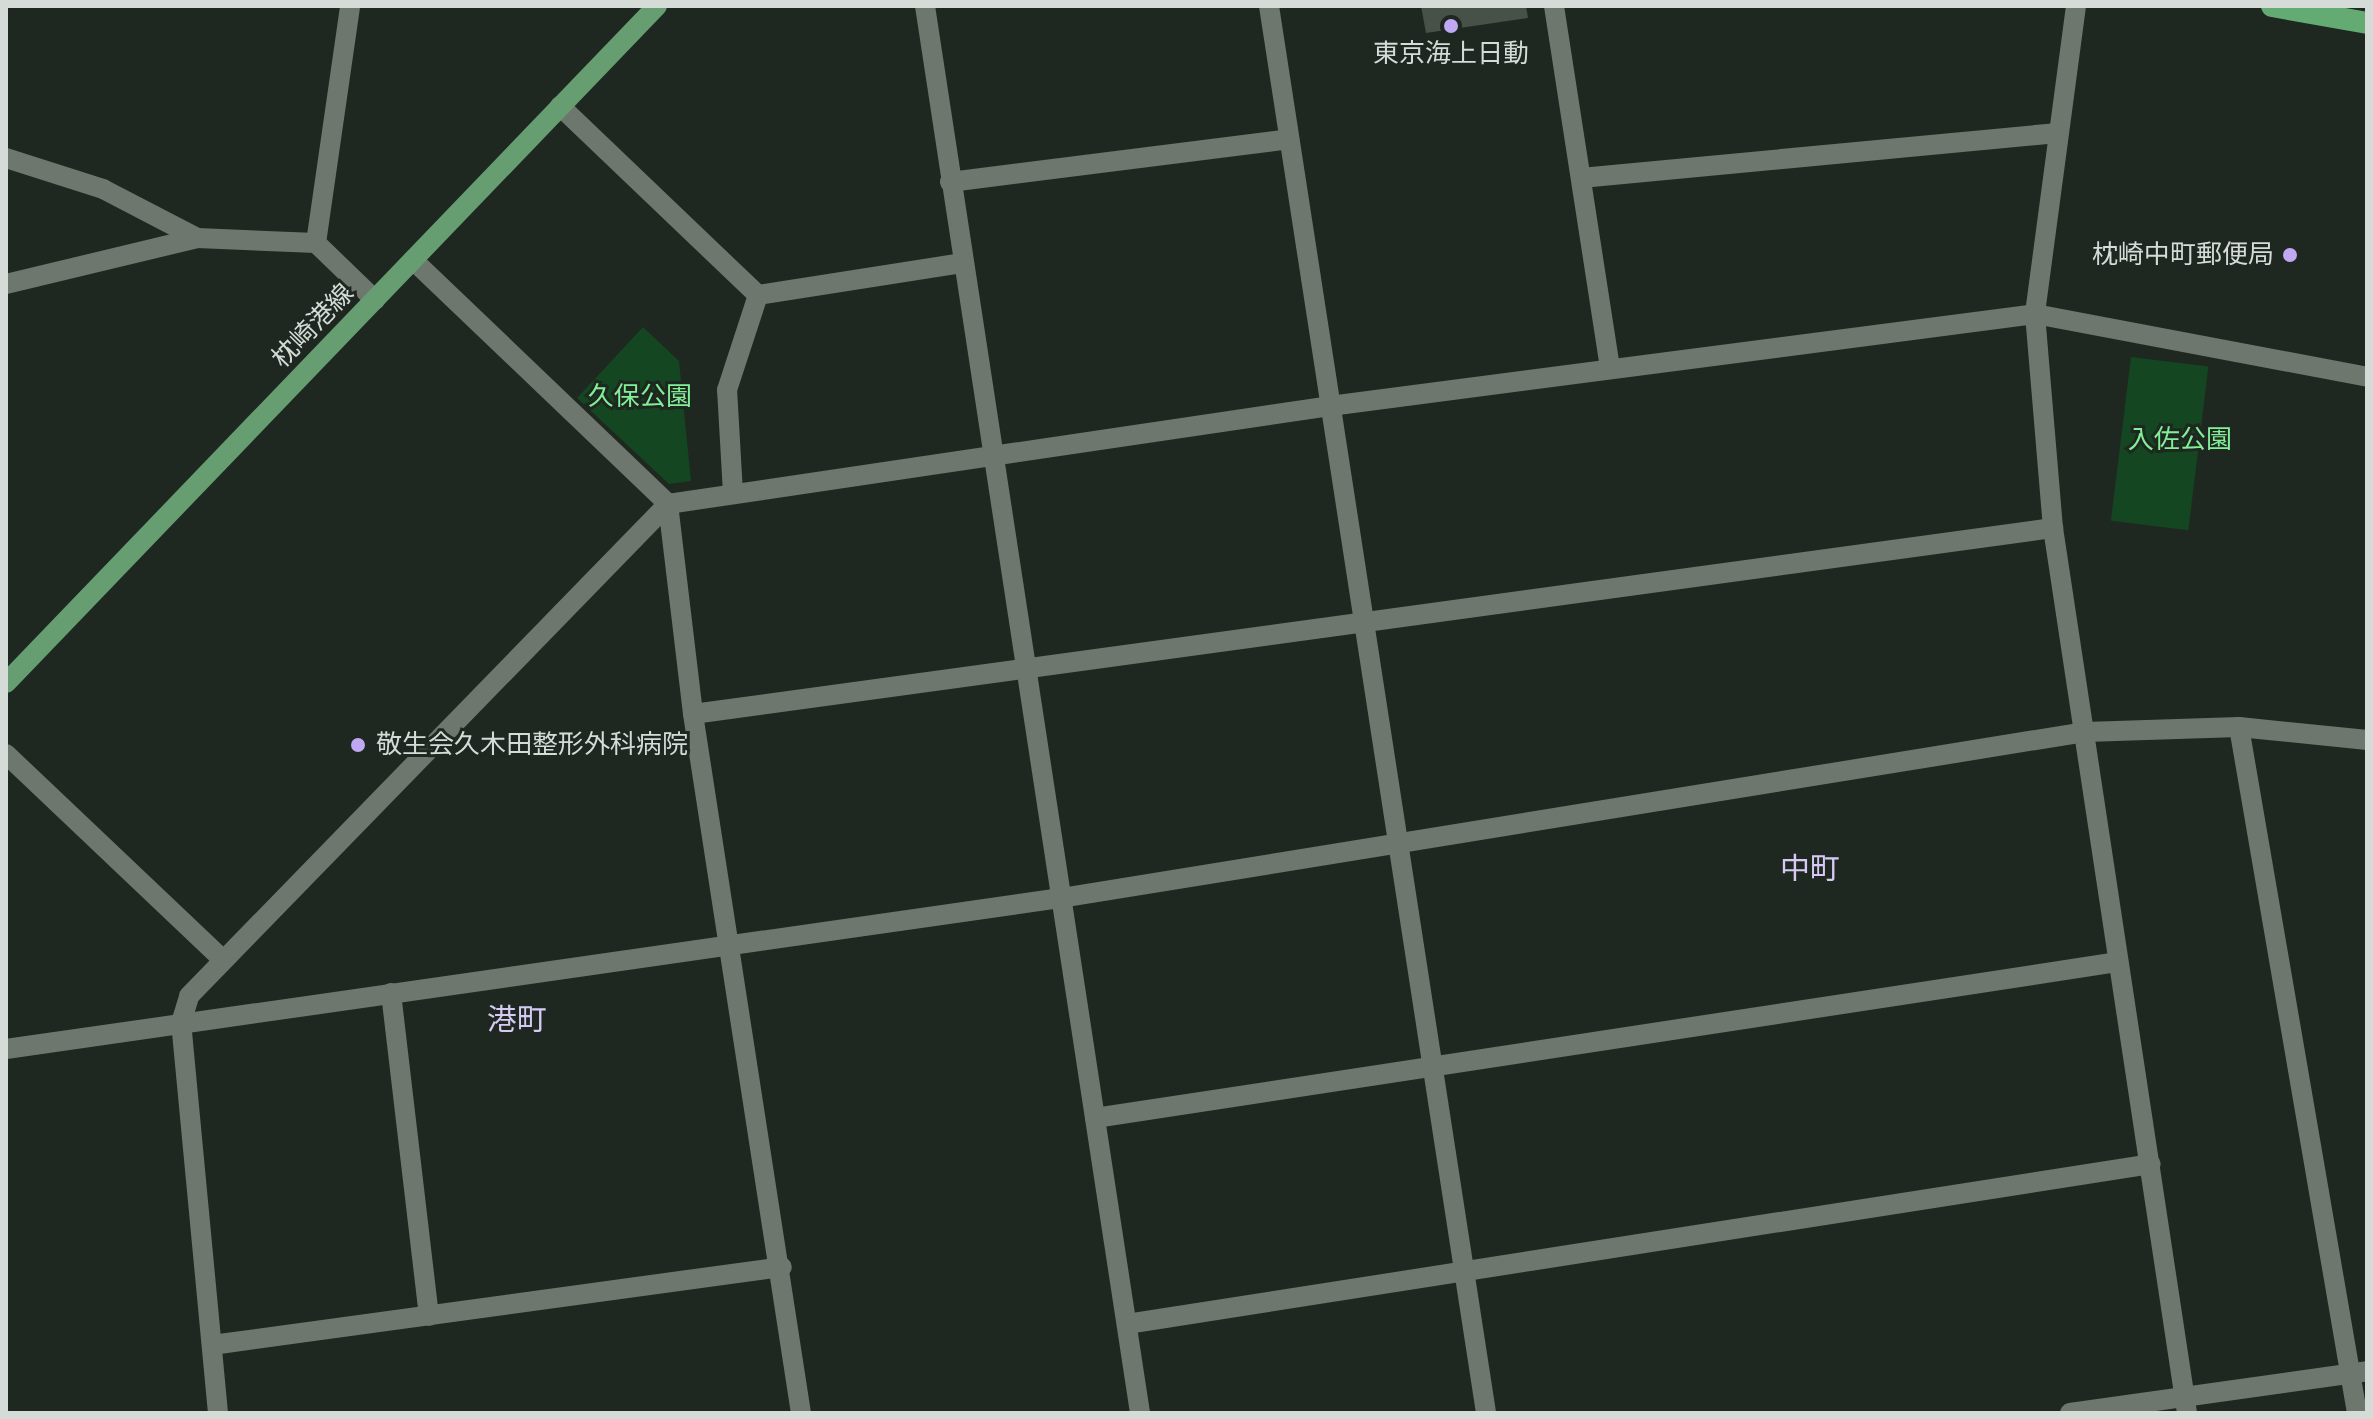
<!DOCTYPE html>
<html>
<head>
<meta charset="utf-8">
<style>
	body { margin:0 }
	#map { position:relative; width:2373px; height:1419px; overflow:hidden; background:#1f2820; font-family:"DejaVu Sans","Noto Sans JP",sans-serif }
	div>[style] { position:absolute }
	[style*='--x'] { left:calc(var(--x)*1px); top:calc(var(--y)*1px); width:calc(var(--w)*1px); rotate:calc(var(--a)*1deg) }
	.green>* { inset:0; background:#134621; transform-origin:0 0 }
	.building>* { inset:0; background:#475148 }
	.minor>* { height:20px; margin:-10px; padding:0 10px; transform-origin:10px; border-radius:10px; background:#6d776e }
	.primary>* { height:20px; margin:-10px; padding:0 10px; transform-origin:10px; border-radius:10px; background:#669e72 }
	.trunk>* { height:22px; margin:-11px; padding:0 11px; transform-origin:11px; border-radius:11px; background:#64ab73 }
	.dots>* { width:22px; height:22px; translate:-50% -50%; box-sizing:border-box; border:4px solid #1f2820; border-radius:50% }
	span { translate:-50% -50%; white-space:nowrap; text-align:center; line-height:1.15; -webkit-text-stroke:6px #1f2820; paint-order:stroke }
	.poi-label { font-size:26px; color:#d5dbd6 }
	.right { translate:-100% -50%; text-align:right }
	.left { translate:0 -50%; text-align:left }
	.street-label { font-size:26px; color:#d5dbd6 }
	.park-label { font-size:26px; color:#82ef98 }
	.quarter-label { font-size:30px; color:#d6c9f4 }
	.frame { position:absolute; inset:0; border:8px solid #d5dbd6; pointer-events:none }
</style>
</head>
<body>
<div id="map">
	<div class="green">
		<div style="clip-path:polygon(643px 327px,679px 361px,691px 481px,669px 484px,577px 398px)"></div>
		<div style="left:2131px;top:357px;width:78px;height:165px;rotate:7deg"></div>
	</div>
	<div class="building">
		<div style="clip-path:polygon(1421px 6px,1526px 6px,1528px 18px,1426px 33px)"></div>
	</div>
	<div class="minor">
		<div style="--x:925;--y:6;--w:1423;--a:81.31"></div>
		<div style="--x:1269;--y:6;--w:1424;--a:81.23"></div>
		<div style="--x:1554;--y:6;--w:367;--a:81.2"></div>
		<div style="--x:2076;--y:6;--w:311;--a:97.6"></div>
		<div style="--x:2035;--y:314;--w:215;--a:85.2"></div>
		<div style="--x:2053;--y:528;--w:895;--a:81.39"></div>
		<div style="--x:560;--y:106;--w:274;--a:43.7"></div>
		<div style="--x:758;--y:295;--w:206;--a:-8.9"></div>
		<div style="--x:6;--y:158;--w:102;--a:17.7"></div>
		<div style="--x:103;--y:189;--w:106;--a:27.5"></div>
		<div style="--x:197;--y:238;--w:119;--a:2.4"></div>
		<div style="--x:316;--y:243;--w:82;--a:44"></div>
		<div style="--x:1581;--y:178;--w:479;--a:-5.4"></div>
		<div style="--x:950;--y:182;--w:342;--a:-7.2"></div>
		<div style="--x:316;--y:243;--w:239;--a:-81.8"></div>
		<div style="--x:413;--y:260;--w:353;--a:43.7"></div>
		<div style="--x:668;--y:504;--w:211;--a:83.2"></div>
		<div style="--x:693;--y:714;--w:707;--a:81.22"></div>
		<div style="--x:6;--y:284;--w:196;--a:-13.5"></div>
		<div style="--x:733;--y:493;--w:103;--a:-93.3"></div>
		<div style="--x:727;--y:390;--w:100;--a:-71.9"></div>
		<div style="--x:693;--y:714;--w:1373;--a:-7.79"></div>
		<div style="--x:2239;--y:727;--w:696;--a:80.24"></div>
		<div style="--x:6;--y:754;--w:299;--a:43.5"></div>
		<div style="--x:391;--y:993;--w:325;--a:83.3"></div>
		<div style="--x:6;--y:1049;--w:1066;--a:-8.15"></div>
		<div style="--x:1061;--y:898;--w:1037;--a:-9.21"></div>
		<div style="--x:2085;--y:732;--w:154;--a:-1.9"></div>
		<div style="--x:2239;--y:727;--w:129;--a:5.8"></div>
		<div style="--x:1095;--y:1118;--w:1035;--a:-8.67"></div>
		<div style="--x:1127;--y:1324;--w:1036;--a:-8.88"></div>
		<div style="--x:212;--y:1345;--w:575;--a:-7.79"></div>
		<div style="--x:218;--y:1413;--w:392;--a:-95.4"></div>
		<div style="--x:181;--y:1023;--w:28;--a:-73"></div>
		<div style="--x:189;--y:996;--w:687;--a:-45.77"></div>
		<div style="--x:668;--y:504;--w:669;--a:-8.42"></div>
		<div style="--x:1330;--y:406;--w:711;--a:-7.43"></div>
		<div style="--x:2035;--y:314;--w:338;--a:10.7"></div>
		<div style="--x:2070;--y:1413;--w:300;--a:-8"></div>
	</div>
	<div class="primary">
		<div style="--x:6;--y:683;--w:939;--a:-46.12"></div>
	</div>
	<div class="trunk">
		<div style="--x:2272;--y:6;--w:97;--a:10.1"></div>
	</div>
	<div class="dots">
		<div style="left:1451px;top:26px;background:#c0a8f3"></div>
		<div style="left:2290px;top:255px;background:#c0a8f3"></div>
		<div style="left:358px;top:745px;background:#c0a8f3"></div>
	</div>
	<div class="poi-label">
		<span style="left:1451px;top:54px">東京海上日動</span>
		<span class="right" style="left:2274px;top:255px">枕崎中町郵便局</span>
		<span class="left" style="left:376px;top:745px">敬生会久木田整形外科病院</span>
	</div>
	<div class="street-label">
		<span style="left:313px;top:326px;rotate:-46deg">枕崎港線</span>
	</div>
	<div class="park-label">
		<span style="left:640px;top:397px">久保公園</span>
		<span style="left:2180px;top:440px">入佐公園</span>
	</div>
	<div class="quarter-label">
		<span style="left:1810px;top:869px">中町</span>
		<span style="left:517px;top:1020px">港町</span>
	</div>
	<div class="frame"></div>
</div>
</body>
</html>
